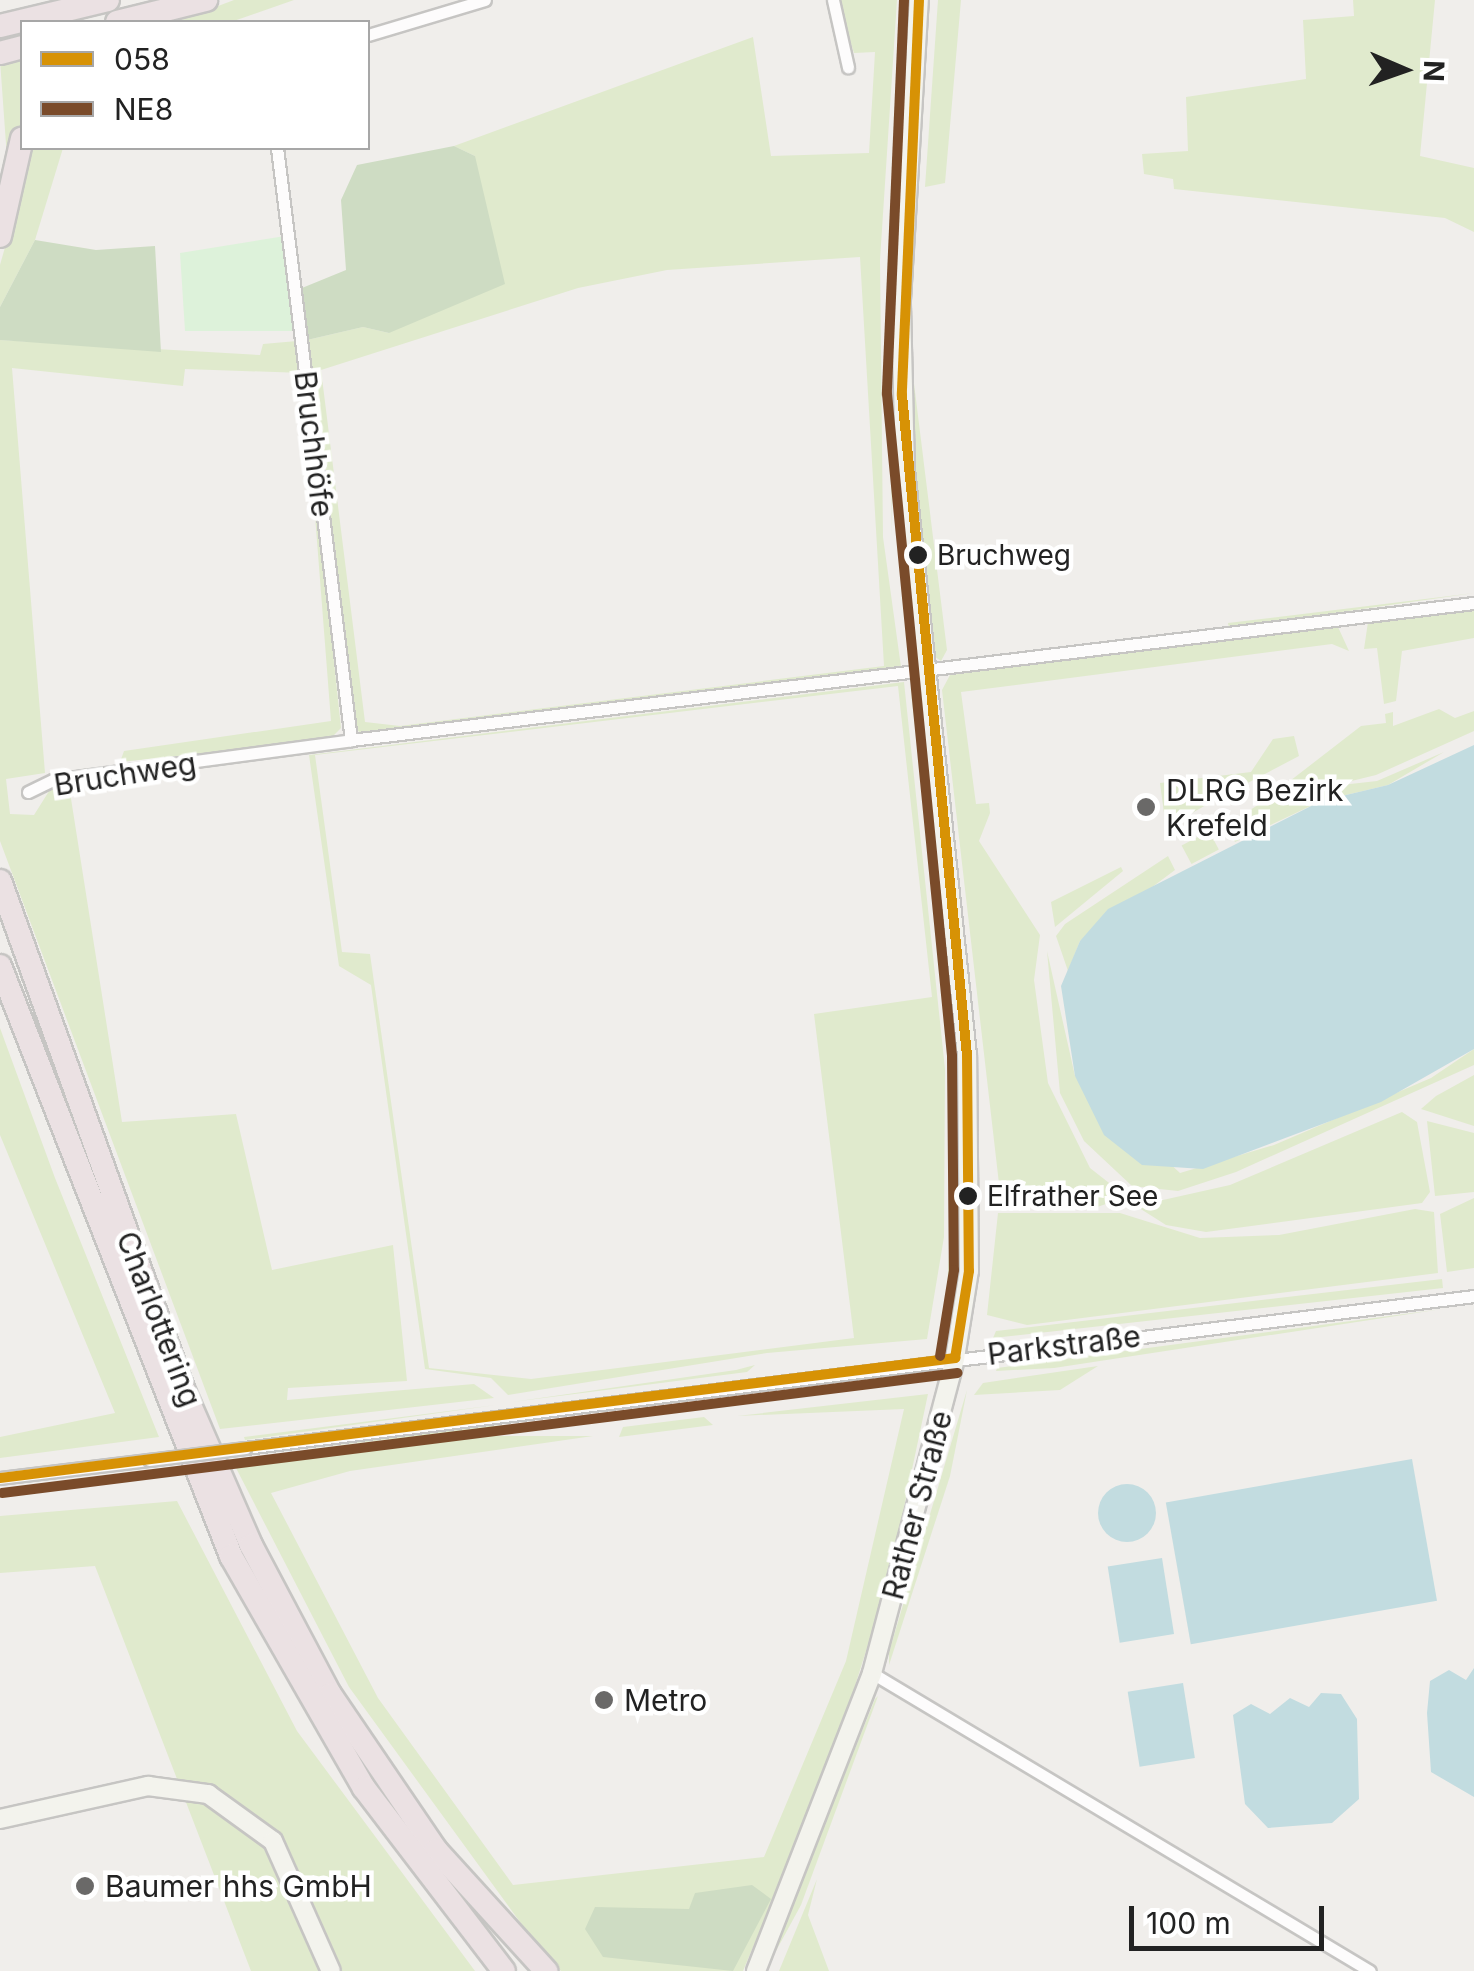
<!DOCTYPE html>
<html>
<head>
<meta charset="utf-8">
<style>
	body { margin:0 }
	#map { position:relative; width:1474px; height:1971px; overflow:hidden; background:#f0eeeb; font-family:Inter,sans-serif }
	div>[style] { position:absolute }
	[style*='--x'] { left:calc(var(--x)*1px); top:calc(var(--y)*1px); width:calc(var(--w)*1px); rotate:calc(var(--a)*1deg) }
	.grass>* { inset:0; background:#e0eacd; transform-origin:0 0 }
	.forest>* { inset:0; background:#cedcc3 }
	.park>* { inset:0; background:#ddf2da }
	.water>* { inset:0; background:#c2dce0; transform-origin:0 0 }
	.round { border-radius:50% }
	.roads { filter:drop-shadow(2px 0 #c6c5c3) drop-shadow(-2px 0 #c6c5c3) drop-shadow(0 2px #c6c5c3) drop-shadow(0 -2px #c6c5c3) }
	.street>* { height:11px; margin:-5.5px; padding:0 5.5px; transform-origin:5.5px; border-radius:5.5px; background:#fdfcfc }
	.secondary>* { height:18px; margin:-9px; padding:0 9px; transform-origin:9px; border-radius:9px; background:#f3f3ed }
	.highway>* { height:22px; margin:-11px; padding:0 11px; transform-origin:11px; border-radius:11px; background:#ebe1e3 }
	.bridges { filter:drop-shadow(2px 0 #c6c5c3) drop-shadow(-2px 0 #c6c5c3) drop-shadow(0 2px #c6c5c3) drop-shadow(0 -2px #c6c5c3) }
	.street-bridge>* { height:11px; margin:-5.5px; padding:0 5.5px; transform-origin:5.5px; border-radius:5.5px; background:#fdfcfc }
	.bus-1>* { height:10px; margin:-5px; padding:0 5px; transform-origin:5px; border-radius:5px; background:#d79205 }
	.bus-2>* { height:10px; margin:-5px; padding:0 5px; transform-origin:5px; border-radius:5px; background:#7a4b2a }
	.dots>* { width:28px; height:28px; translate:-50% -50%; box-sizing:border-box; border:5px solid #fff; border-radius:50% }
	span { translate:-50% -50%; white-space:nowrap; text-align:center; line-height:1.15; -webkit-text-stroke:9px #fff; paint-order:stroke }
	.bus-label { font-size:28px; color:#222 }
	.left { translate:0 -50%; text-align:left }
	.street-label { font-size:30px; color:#222 }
	.poi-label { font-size:30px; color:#222 }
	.legend { position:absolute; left:20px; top:20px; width:350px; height:130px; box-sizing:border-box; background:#fff; border:2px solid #a7a7a7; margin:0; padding:12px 18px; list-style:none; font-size:30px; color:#222 }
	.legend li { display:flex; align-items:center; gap:20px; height:50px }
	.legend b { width:50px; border:2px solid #a7a7a7 }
	.north { position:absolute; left:1354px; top:20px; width:100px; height:100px; -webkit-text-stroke:8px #fff; paint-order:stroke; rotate:92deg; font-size:28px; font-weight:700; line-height:40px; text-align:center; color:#222 }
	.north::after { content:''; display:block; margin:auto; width:35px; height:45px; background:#222; clip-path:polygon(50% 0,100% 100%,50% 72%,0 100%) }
	.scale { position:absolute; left:1129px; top:1906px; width:195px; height:45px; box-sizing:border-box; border:5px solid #222; border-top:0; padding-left:12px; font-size:30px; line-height:35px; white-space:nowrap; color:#222; -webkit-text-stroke:8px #fff; paint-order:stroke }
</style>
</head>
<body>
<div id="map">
	<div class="grass">
		<div style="clip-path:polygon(234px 0,294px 0,231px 22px,176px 22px)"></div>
		<div style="clip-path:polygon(evenodd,837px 0,897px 0,880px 260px,883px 537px,901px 667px,362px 734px,352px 726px,307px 340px,363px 327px,389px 333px,475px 156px,454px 146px,753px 37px,771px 156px,869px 153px,875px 52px,854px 53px,837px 0,860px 257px,884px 666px,400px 726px,365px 722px,321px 370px,578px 288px,667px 270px,860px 257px)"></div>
		<div style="clip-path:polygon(906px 0,893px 250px,892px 537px,888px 267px)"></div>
		<div style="clip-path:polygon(938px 0,961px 0,945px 183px,925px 187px)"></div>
		<div style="clip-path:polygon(1353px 0,1435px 0,1420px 156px,1474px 168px,1474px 232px,1445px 218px,1174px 189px,1173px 179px,1144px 174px,1142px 154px,1188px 151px,1186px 97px,1306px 79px,1303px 20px,1354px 16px)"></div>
		<div style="clip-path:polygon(22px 55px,22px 122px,7px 158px,0 60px)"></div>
		<div style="clip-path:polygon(33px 148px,63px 148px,35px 240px,0 307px,0 265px)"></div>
		<div style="clip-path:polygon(908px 335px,947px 650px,941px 661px,931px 654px,924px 605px)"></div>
		<div style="clip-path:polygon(0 340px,260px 355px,263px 344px,297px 341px,303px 373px,185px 369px,183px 386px,12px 368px,45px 773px,6px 779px,10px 814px,34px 815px,51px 788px,69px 786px,122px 1122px,236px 1114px,272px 1270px,393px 1245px,407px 1381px,288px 1388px,287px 1400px,474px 1384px,494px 1398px,220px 1429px,0 841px)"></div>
		<div style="clip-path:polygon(305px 387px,341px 728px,329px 740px,120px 762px,124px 751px,331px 721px)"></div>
		<div style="clip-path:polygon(1474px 593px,1229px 628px,1228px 623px)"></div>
		<div style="clip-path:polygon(1474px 611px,1474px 638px,1402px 651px,1396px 701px,1384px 704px,1377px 648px,1364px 649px,1368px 622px)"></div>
		<div style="clip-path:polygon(1338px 627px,1349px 651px,1332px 644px,961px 692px,976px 804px,989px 803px,990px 813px,979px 841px,1040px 935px,1034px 980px,1048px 1083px,1090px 1168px,1127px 1197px,1088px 1210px,1001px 1201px,942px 690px,950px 675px)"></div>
		<div style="clip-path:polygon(evenodd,904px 682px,945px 1069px,944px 1237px,927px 1339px,767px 1353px,508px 1395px,491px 1378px,425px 1369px,371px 985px,339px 966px,309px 755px,904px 682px,898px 686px,932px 997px,814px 1014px,854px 1338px,531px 1379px,429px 1368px,370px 954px,342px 952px,315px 755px,898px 686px)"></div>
		<div style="clip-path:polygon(910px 685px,940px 878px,957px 1092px,957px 1187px,945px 1330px,953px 1173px,947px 992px)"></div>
		<div style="clip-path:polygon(1439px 709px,1455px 718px,1474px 711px,1474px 731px,1376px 775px,1327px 787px,1286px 784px,1361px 726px,1386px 723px,1385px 714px,1393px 712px,1393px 726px)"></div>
		<div style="clip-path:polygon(1294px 736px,1299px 756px,1221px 797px,1218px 776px,1251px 772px,1273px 739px)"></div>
		<div style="clip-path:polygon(1444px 752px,1388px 785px,1321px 801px,1235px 842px,1226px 825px,1279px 792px,1377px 781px)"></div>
		<div style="clip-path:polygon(1210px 777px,1213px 801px,1166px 828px,1160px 783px)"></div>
		<div style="left:1209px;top:831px;width:21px;height:31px;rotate:62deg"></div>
		<div style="clip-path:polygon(1168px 856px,1175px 870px,1080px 941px,1068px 971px,1056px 936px,1065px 924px)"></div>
		<div style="clip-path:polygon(1121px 867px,1123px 871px,1055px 927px,1051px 902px)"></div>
		<div style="clip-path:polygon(1047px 951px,1075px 1076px,1180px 1173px,1274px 1145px,1431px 1078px,1474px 1049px,1474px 1065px,1236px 1172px,1178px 1191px,1132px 1186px,1084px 1141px,1060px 1093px)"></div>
		<div style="clip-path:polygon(0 1028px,55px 1178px,159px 1437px,0 1458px,0 1437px,115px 1413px,0 1135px)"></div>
		<div style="clip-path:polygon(1474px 1075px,1474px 1126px,1421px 1109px,1436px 1096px)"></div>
		<div style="clip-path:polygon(1402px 1112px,1417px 1122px,1430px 1192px,1422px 1203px,1206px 1232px,1166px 1225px,1136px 1206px,1230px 1185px)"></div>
		<div style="clip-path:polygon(1427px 1121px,1474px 1133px,1474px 1192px,1435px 1196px)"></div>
		<div style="clip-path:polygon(1474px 1198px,1474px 1268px,1447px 1272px,1440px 1214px)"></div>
		<div style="clip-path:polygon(1415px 1209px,1434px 1212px,1438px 1273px,1027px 1325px,987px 1315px,998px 1213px,1120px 1213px,1200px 1238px,1279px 1235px)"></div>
		<div style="clip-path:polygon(1442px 1279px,1443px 1288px,993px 1338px,996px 1331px)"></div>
		<div style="clip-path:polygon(1442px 1309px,1054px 1368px,996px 1371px,997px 1368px)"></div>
		<div style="clip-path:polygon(755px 1365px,747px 1372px,512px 1402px,736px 1370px)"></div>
		<div style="clip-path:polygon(1098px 1366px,1060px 1390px,974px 1395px,983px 1383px)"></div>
		<div style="clip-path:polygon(967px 1390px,950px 1476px,889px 1665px,889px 1652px)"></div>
		<div style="clip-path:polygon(928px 1394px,889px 1578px,832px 1759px,743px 1971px,561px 1971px,544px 1955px,349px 1687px,236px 1468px,472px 1436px,593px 1436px,350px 1471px,271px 1493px,378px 1698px,513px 1885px,764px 1857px,846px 1661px,904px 1409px,737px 1416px)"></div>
		<div style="clip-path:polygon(496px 1405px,245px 1440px,244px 1437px)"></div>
		<div style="clip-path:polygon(704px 1417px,713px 1425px,619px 1437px,623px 1427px)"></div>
		<div style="clip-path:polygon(581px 1423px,489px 1428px,252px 1455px,484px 1426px)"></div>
		<div style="clip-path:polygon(177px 1501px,297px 1731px,475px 1971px,251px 1971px,95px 1566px,0 1573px,0 1516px)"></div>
		<div style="clip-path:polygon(878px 1696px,801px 1905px,765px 1971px,875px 1699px)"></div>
		<div style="clip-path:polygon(817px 1879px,808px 1915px,829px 1971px,779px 1971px)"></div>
	</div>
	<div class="forest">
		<div style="clip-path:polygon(454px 146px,475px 156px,505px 284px,389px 333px,363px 327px,307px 340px,302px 288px,346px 270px,341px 200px,357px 165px)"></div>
		<div style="clip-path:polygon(35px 240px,96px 250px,155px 246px,161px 352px,0 340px,0 307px)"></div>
		<div style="clip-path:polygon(752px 1885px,771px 1899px,733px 1971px,603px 1957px,585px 1929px,595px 1907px,689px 1909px,695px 1893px)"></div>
	</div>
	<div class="park">
		<div style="clip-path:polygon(285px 236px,297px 331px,185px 331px,180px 253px)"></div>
	</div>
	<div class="water">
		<div style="clip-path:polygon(1474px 745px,1474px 1049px,1381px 1102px,1203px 1169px,1142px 1165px,1104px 1135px,1075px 1076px,1061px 986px,1080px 941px,1108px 909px,1321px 801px,1388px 785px)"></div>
		<div style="left:1412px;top:1459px;width:144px;height:250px;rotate:80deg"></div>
		<div class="round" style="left:1098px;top:1484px;width:58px;height:58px"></div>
		<div style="left:1162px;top:1558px;width:77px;height:55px;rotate:81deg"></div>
		<div style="clip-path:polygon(1474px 1668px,1474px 1797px,1431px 1772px,1427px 1713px,1430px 1681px,1449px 1670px,1466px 1680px)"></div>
		<div style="left:1183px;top:1683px;width:76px;height:56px;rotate:81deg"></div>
		<div style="clip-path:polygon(1321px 1693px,1341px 1694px,1357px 1719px,1359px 1799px,1332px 1823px,1268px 1828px,1245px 1804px,1233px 1715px,1251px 1704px,1270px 1714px,1290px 1698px,1309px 1707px)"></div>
	</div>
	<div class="roads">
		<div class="street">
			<div style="--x:833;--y:0;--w:69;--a:77.4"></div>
			<div style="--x:368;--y:35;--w:122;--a:-16.7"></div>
			<div style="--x:277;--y:148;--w:597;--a:82.87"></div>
			<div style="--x:28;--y:792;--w:28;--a:-26"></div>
			<div style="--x:53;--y:780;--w:301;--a:-7.6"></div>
			<div style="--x:351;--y:740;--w:1131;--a:-6.96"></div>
			<div style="--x:245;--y:1448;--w:1238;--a:-7.05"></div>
			<div style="--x:0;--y:1478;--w:150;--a:-6.9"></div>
			<div style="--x:872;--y:1673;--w:580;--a:30.9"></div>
		</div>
		<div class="secondary">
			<div style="--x:0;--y:1819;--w:152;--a:-12.6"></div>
			<div style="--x:148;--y:1786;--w:61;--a:7.6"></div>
			<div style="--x:208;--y:1794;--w:80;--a:35.9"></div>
			<div style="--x:273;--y:1841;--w:142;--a:66"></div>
			<div style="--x:756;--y:1971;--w:320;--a:-68.7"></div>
			<div style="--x:872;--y:1673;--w:326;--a:-75.2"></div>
			<div style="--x:955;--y:1358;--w:88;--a:-80.9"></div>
			<div style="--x:969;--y:1271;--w:216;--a:-90.5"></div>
			<div style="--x:967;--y:1055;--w:589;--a:-96.04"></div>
			<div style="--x:905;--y:469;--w:169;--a:-91.4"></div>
			<div style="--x:901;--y:300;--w:301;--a:-86.6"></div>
		</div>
		<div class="highway">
			<div style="--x:117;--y:22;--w:92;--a:-13.9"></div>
			<div style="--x:0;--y:26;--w:111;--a:-13.5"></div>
			<div style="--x:0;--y:53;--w:23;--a:-15"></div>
			<div style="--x:0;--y:236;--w:100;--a:-77.3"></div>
			<div style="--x:0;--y:881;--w:542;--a:70.16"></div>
			<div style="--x:184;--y:1391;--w:168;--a:66.5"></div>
			<div style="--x:251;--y:1545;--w:169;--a:62.1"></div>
			<div style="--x:330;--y:1694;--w:189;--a:55.8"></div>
			<div style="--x:436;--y:1850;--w:164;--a:47.7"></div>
			<div style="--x:0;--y:966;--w:634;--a:68.62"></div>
			<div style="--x:231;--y:1556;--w:267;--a:60.2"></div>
			<div style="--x:364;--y:1788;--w:230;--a:52.6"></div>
		</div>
	</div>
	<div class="bridges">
		<div class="street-bridge">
			<div style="--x:149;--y:1460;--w:97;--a:-7.1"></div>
		</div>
	</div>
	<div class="bus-1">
		<div style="--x:919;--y:0;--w:395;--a:92.5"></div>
		<div style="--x:902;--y:395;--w:663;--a:84.38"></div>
		<div style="--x:967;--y:1055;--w:216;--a:89.5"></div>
		<div style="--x:969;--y:1271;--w:88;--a:99.1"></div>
		<div style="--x:0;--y:1478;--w:963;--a:-7.16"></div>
	</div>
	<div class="bus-2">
		<div style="--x:904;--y:0;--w:394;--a:92.5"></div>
		<div style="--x:887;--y:394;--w:665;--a:84.39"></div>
		<div style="--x:952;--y:1056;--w:214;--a:89.5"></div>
		<div style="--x:954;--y:1270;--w:87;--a:99.2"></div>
		<div style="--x:2;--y:1493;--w:963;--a:-7.16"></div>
	</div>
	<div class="dots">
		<div style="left:918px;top:555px;background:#222"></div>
		<div style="left:1146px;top:807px;background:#6a6968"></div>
		<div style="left:968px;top:1196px;background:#222"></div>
		<div style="left:604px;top:1700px;background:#6a6968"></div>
		<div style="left:85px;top:1886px;background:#6a6968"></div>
	</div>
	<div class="bus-label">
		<span class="left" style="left:937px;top:555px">Bruchweg</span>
		<span class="left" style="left:987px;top:1196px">Elfrather See</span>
	</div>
	<div class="street-label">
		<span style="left:314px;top:444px;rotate:83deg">Bruchhöfe</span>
		<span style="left:125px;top:774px;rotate:-9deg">Bruchweg</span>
		<span style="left:159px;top:1319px;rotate:69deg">Charlottering</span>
		<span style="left:1064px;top:1345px;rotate:-7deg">Parkstraße</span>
		<span style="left:917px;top:1505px;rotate:-75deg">Rather Straße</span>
	</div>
	<div class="poi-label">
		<span class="left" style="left:1166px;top:807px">DLRG Bezirk<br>Krefeld</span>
		<span class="left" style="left:624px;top:1700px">Metro</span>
		<span class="left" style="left:105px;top:1886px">Baumer hhs GmbH</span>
	</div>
	<ul class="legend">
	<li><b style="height:12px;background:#d79205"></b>058</li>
	<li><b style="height:12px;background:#7a4b2a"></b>NE8</li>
	</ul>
	<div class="north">N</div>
	<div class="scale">100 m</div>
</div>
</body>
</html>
